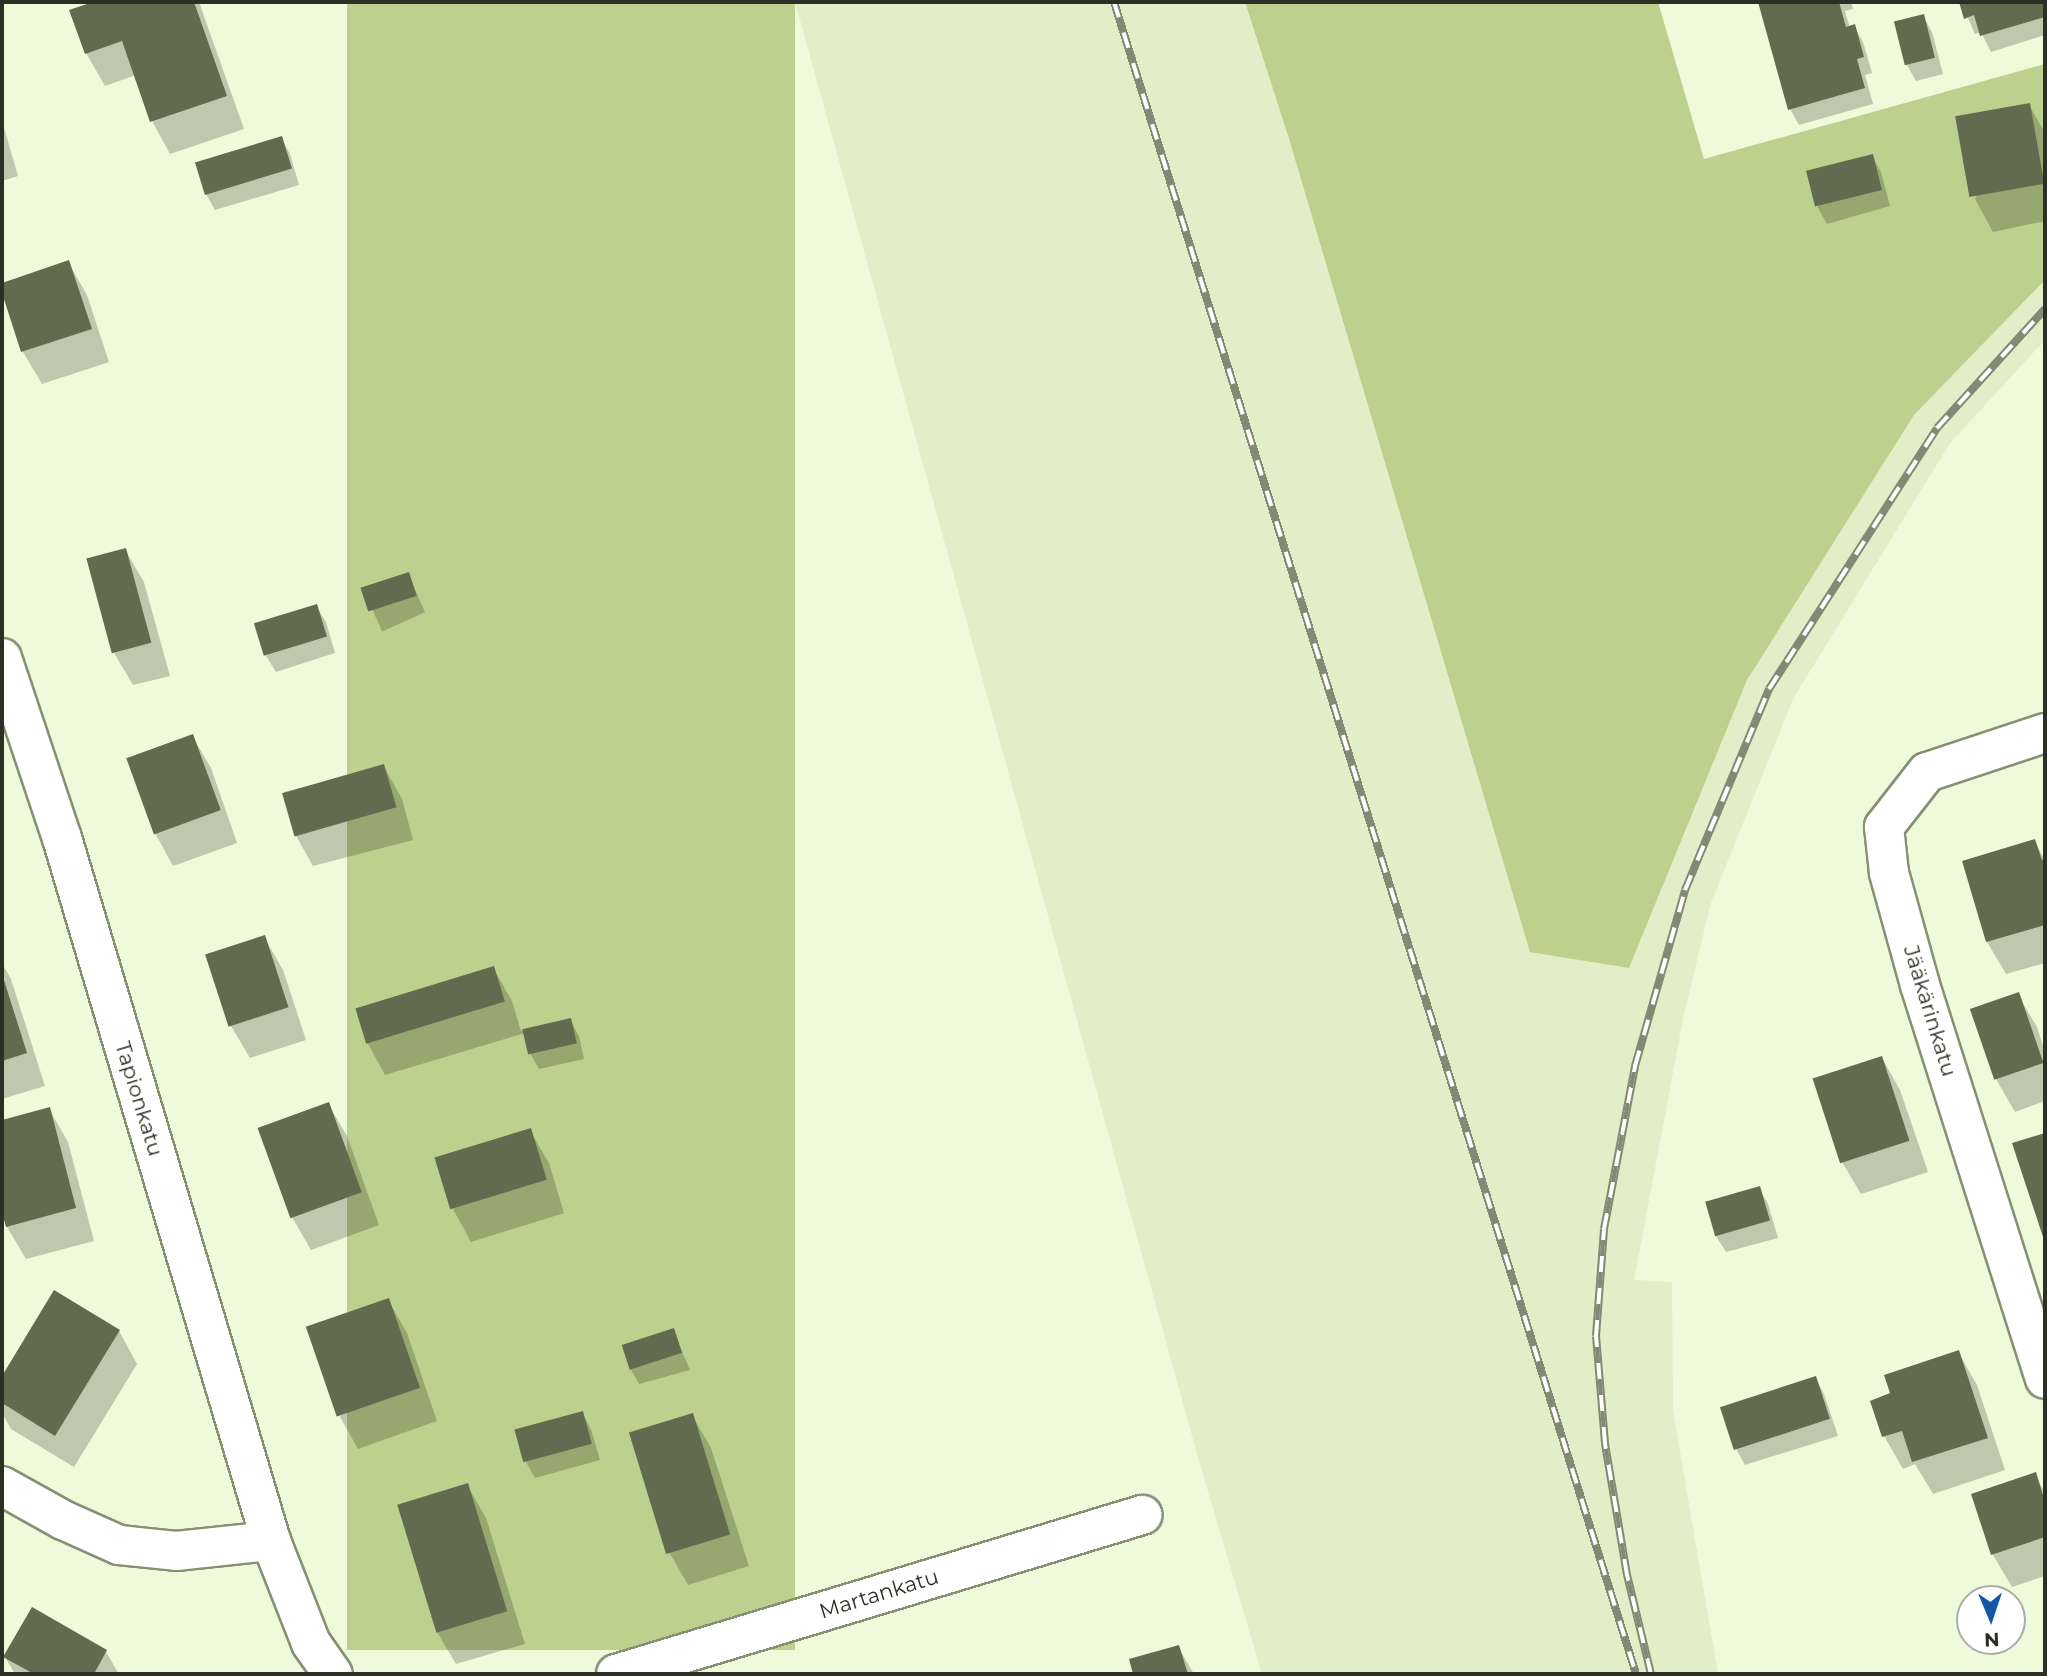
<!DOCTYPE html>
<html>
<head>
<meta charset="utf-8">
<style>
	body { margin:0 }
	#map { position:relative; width:2047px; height:1676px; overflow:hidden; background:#effada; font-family:Montserrat,sans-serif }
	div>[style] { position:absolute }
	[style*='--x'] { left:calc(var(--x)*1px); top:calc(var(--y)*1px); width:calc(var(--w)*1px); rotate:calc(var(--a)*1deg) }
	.built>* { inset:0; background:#e1eec7 }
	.green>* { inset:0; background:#bcd18d; transform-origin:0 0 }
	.shadow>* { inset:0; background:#0003; transform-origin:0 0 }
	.building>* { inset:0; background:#626b4f; transform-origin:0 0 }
	.roads { filter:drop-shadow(2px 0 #869073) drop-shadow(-2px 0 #869073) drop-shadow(0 2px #869073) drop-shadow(0 -2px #869073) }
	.street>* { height:38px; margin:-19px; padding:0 19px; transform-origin:19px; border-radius:19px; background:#fff }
	.secondary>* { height:38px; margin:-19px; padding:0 19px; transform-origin:19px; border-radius:19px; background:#fff }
	.rail>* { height:8px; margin-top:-4px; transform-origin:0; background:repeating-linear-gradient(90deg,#fff 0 16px,#828974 0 32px); box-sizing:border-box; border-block:2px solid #828974 }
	span { translate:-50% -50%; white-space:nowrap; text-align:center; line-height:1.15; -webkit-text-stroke:7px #fff; paint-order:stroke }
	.street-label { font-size:21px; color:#2c2f23 }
	.frame { position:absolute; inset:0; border:4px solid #2c2f23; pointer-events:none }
	.north { position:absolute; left:1956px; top:1585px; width:70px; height:70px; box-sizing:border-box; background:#fff; border:2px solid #abaca7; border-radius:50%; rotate:178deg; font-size:19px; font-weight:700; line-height:28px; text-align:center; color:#2c2f23 }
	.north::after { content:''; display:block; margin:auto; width:24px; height:32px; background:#1057a6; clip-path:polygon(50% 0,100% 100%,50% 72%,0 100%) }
</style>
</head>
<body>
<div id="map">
	<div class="built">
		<div style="clip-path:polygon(795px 2px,1245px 2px,1290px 142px,1629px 967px,1747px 680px,1914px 415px,2045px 280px,2045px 340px,1950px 443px,1793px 699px,1711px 903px,1684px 1014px,1634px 1280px,1672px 1282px,1673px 1410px,1718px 1674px,1262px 1674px,1199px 1461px)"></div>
	</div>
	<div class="green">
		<div style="left:347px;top:2px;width:448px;height:1648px"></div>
		<div style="clip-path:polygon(1245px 2px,1658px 2px,1704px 159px,2045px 64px,2045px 280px,1914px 415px,1747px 680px,1629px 968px,1530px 952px,1290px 142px)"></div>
	</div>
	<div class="shadow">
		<div style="clip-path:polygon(99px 2px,199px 2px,244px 129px,170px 154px,152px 121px,136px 75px,105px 86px,86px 53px,72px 11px)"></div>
		<div style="clip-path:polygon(1759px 2px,1851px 2px,1853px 9px,1845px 11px,1850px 28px,1854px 26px,1863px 42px,1872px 73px,1865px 75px,1873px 104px,1799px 125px,1790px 109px)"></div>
		<div style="clip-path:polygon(1961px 2px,2045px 2px,2045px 35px,1991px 52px,1981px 32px,1975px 34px)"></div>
		<div style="clip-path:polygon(1923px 16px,1932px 32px,1943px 74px,1916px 81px,1907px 65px,1896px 22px)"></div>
		<div style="clip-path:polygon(2029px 105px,2045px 133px,2045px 221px,1993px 232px,1975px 199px)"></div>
		<div style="clip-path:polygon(2px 121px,18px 176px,2px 181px)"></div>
		<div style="clip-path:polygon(281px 138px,290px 154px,299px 185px,215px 210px,206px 194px,197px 164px)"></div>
		<div style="clip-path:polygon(1872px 156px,1881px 172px,1890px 206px,1827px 224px,1818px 208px,1808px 173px)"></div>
		<div style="clip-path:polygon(68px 262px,87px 295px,109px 362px,42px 384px,23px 352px,2px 284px)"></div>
		<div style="clip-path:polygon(125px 550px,144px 582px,170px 676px,133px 685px,114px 653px)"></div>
		<div style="left:408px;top:574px;width:42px;height:47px;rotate:66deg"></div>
		<div style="clip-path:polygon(316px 606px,326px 622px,335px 653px,276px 672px,266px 656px)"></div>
		<div style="clip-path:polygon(192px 736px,211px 768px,237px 843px,173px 866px,155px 833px)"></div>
		<div style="clip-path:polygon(384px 767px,402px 799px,413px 840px,313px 866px,295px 834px,284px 792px)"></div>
		<div style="clip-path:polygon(2034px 841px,2045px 860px,2045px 963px,2006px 974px,1987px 942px,1964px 862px)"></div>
		<div style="clip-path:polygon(264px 937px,283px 970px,306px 1040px,250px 1058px,231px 1026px)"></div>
		<div style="clip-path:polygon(2px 963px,11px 979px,45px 1086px,2px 1099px)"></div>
		<div style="clip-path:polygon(493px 968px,512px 1001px,521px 1031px,570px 1020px,579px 1036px,584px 1059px,539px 1069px,530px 1053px,525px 1033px,385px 1075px,367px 1042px)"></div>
		<div style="clip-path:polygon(2018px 995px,2037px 1027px,2045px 1052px,2045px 1101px,2015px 1112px,1996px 1079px,1973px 1011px)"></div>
		<div style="clip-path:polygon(1882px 1058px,1900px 1090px,1928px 1172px,1861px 1194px,1842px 1162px,1815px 1079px)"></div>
		<div style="clip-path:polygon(328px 1104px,347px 1136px,379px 1225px,311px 1250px,292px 1217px,259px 1128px)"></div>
		<div style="clip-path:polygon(49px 1109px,68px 1142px,94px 1241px,26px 1259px,7px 1227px,2px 1205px,2px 1122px)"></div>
		<div style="clip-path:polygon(530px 1131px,549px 1163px,564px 1213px,471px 1242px,453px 1209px)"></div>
		<div style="clip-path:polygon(2045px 1134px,2045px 1239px,2014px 1145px)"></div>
		<div style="clip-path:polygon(1759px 1188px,1768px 1204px,1778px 1238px,1726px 1252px,1716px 1236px)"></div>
		<div style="clip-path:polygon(55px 1293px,119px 1331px,137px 1364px,74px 1467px,11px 1429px,2px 1413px,2px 1380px)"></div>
		<div style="clip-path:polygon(388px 1300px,407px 1333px,437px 1421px,358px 1449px,340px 1417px)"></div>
		<div style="clip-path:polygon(673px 1330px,690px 1370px,639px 1384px,630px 1368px)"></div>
		<div style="clip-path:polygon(1958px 1352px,1977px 1385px,2005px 1470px,1933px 1494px,1915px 1464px,1903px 1469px,1884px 1436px,1893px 1395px)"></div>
		<div style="clip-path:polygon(1815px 1378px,1824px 1394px,1838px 1436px,1745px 1465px,1736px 1449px)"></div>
		<div style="clip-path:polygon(582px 1413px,591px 1429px,600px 1460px,535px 1478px,526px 1462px)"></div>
		<div style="clip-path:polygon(692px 1415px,711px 1448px,749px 1566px,688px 1585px,669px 1552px)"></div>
		<div style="clip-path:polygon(2035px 1475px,2045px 1493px,2045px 1576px,2012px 1587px,1993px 1555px,1974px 1495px)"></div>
		<div style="clip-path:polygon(467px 1485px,486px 1518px,525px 1644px,456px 1664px,437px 1632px)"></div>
		<div style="clip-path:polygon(32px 1610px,106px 1652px,119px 1674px,15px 1674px,5px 1657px)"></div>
		<div style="clip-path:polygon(1178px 1647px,1194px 1674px,1135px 1674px,1131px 1660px)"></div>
	</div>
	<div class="building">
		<div style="clip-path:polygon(93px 2px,194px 2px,227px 96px,150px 122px,122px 41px,85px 54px,69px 10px)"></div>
		<div style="clip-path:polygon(1758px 2px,1839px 2px,1846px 27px,1855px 24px,1864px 57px,1857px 59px,1865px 88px,1788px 110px)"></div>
		<div style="clip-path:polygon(1959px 2px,2045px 2px,2045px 17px,1980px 36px,1974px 15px,1964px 19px)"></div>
		<div style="left:1924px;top:14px;width:45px;height:31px;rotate:76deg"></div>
		<div style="left:2030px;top:103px;width:82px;height:76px;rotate:80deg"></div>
		<div style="left:282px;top:136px;width:34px;height:91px;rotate:73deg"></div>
		<div style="left:1873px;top:154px;width:37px;height:69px;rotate:76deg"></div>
		<div style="clip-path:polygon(69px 260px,92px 329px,21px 352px,2px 293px,2px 283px)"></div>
		<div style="left:126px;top:548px;width:98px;height:41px;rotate:75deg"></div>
		<div style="left:409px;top:572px;width:25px;height:51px;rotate:72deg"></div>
		<div style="left:317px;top:604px;width:34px;height:66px;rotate:73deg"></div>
		<div style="left:193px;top:734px;width:81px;height:71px;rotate:70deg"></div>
		<div style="left:384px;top:764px;width:45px;height:106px;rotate:74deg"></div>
		<div style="clip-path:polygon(2035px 839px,2042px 860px,2045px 859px,2045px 925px,1986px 942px,1962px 861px)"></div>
		<div style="left:265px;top:935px;width:76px;height:63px;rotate:72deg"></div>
		<div style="left:494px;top:966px;width:37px;height:145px;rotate:73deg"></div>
		<div style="clip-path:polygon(2px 974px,27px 1053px,2px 1061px)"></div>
		<div style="left:2019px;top:992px;width:75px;height:52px;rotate:71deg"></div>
		<div style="left:571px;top:1018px;width:26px;height:50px;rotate:77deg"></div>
		<div style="left:1882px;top:1056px;width:89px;height:73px;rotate:72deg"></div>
		<div style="left:329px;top:1102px;width:96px;height:76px;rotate:70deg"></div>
		<div style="clip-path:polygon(50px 1107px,76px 1208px,6px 1227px,2px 1212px,2px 1120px)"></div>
		<div style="left:531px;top:1128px;width:54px;height:101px;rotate:73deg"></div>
		<div style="clip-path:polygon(2045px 1133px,2045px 1243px,2012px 1143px)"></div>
		<div style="left:1760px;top:1186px;width:36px;height:57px;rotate:74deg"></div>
		<div style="clip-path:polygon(54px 1290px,120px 1330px,55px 1436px,2px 1403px,2px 1376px)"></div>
		<div style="left:389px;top:1298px;width:95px;height:88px;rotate:71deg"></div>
		<div style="left:674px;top:1328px;width:26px;height:55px;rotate:72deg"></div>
		<div style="clip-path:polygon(1959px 1350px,1988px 1438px,1912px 1462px,1902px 1431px,1882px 1437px,1870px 1401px,1890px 1393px,1884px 1375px)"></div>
		<div style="left:1816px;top:1376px;width:45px;height:101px;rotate:72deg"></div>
		<div style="left:583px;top:1411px;width:34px;height:71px;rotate:75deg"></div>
		<div style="left:693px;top:1413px;width:127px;height:67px;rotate:73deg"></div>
		<div style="clip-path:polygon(2036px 1472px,2045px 1502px,2045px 1537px,1991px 1555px,1971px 1494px)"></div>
		<div style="left:468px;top:1483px;width:134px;height:74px;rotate:73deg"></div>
		<div style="clip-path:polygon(32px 1607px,107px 1650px,94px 1674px,34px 1674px,3px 1657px)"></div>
		<div style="clip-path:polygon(1179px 1645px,1188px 1674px,1133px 1674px,1129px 1659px)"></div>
	</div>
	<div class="roads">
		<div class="street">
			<div style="--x:2045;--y:733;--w:124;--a:161.7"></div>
			<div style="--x:1927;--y:772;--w:70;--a:128"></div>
			<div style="--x:1884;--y:827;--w:46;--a:83.8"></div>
			<div style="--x:1889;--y:873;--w:116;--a:74.5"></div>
			<div style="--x:1920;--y:985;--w:413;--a:72.4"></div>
			<div style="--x:2;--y:1486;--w:70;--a:29.1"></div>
			<div style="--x:63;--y:1520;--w:61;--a:24.1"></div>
			<div style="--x:119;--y:1545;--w:57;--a:6"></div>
			<div style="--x:176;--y:1551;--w:96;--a:-6"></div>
			<div style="--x:616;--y:1674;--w:550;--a:-16.82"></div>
		</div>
		<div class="secondary">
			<div style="--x:2;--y:658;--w:190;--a:71.6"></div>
			<div style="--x:62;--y:838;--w:733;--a:73.44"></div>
			<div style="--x:271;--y:1541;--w:110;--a:68.6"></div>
			<div style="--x:311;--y:1643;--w:38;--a:55"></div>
		</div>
	</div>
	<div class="rail">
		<div style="--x:1114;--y:2;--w:1752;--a:72.66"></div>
		<div style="--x:1651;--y:1674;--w:102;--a:-103.6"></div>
		<div style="--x:1627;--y:1575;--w:134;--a:-99.5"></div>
		<div style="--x:1605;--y:1443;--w:107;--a:-94.8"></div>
		<div style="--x:1596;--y:1336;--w:107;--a:-85.7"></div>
		<div style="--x:1604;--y:1229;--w:166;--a:-79.2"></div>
		<div style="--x:1635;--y:1066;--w:183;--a:-74.1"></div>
		<div style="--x:1685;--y:890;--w:218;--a:-67.3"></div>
		<div style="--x:1769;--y:689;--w:310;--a:-57.2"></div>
		<div style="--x:1937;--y:428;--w:161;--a:-47.8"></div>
	</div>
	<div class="street-label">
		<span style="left:1930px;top:1011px;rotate:73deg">Jääkärinkatu</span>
		<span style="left:139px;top:1099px;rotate:73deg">Tapionkatu</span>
		<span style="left:879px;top:1594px;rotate:-17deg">Martankatu</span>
	</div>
	<div class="frame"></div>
	<div class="north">N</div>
</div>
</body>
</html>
